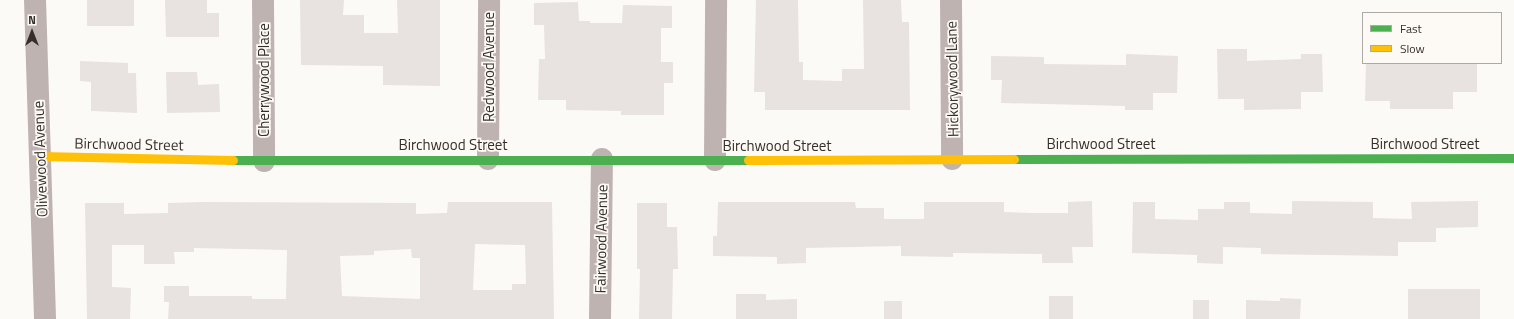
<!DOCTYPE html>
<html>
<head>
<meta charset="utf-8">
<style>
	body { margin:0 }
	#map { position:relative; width:1514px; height:319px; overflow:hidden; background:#fcfaf7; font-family:"Titillium Web",sans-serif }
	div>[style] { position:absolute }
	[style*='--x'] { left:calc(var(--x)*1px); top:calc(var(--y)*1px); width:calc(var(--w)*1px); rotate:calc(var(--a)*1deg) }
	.building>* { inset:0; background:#e8e2e0; transform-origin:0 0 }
	.street>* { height:22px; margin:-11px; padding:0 11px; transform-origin:11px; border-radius:11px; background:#bfb3b2 }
	.fast>* { height:9px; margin:-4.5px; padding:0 4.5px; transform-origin:4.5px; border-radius:4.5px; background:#4caf50 }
	.slow>* { height:9px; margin:-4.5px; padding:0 4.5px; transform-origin:4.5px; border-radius:4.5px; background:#ffc107 }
	span { translate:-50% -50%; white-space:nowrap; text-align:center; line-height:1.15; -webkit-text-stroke:3.5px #fdfaf6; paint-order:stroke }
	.street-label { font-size:15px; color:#362f29 }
	.legend { position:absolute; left:1362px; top:12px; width:140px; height:52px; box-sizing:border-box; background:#fdfaf6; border:1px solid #ada9a4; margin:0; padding:5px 7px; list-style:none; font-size:12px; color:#362f29 }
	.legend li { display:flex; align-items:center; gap:8px; height:20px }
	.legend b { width:20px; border:1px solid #ada9a4 }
	.north { position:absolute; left:12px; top:12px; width:40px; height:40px; -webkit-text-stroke:3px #fdfaf6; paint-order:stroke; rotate:0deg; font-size:11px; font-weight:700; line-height:16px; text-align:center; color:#362f29 }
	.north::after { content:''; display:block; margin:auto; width:14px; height:18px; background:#362f29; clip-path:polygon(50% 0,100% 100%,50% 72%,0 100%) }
</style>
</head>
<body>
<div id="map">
	<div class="building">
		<div style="left:87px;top:0;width:47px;height:26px"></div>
		<div style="clip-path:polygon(165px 0,207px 0,207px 13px,219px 13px,219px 37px,166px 37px)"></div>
		<div style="clip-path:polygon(300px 0,344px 0,343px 15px,364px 15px,364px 33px,398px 33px,397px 0,440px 0,440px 86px,383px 85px,383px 66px,301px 65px)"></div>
		<div style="clip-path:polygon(756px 0,798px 0,799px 62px,803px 62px,803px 80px,842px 81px,842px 69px,864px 69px,863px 0,901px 0,902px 22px,909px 22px,910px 110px,765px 110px,765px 92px,754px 92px)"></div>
		<div style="clip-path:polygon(578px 2px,579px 21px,590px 21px,590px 23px,622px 23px,623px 5px,672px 6px,672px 28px,661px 28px,661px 62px,673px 62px,673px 83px,664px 83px,664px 115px,621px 115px,621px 111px,566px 110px,566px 100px,538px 100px,539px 59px,545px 59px,544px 25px,534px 25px,534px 3px)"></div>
		<div style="clip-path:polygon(1217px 49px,1247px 49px,1247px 61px,1301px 59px,1301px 54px,1322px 54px,1323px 92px,1301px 92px,1301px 109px,1244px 110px,1244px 99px,1218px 99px)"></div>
		<div style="clip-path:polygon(1126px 54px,1178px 56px,1177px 93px,1153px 93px,1153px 110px,1125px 110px,1125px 106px,1001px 103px,1002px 80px,991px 80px,991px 56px,1044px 57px,1044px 64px,1126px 65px)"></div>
		<div style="clip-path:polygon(80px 61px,128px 63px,128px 73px,136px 73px,137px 113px,91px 111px,91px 82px,80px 81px)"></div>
		<div style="clip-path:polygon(1366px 63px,1477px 63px,1477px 92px,1453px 92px,1453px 109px,1390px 109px,1390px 101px,1365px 101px)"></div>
		<div style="clip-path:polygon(166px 72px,197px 72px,198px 85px,219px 84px,220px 112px,167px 113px)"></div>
		<div style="clip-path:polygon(1092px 201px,1093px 247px,1072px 247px,1073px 263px,1042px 263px,1042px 254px,953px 253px,953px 257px,901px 256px,901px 246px,806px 248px,806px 263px,777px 264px,777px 257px,713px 256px,713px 236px,717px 236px,718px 202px,855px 202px,856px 208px,884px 208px,884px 219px,924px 219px,924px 202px,1004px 202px,1004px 212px,1033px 213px,1068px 213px,1068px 202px)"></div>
		<div style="clip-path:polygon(1292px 201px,1373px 202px,1373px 218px,1412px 219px,1411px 202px,1478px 201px,1478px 227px,1436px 228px,1436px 242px,1398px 242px,1398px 256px,1261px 254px,1261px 248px,1223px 247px,1223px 264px,1197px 263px,1197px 255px,1132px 253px,1133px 202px,1155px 202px,1155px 219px,1198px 220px,1198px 209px,1224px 209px,1224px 202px,1250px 202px,1250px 213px,1292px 214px)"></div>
		<div style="clip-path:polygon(evenodd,202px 202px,416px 203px,416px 214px,447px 213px,448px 202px,552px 202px,554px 319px,168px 319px,169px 302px,164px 302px,164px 286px,189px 286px,189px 296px,252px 296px,252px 299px,286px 299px,287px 250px,194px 248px,194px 252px,174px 252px,175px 264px,144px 264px,144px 245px,112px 245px,112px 287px,131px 288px,130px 319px,87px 319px,85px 203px,124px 203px,124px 214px,168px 213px,168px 203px,202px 202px,475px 244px,525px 245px,526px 284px,512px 284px,512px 290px,473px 290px,475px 244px,202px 202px,411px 249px,412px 258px,420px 258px,420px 299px,342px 296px,340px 256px,374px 255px,374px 251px,411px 249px)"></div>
		<div style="clip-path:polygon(637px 203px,667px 203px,667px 227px,677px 227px,678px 269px,673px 269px,672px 319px,639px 319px,640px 269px,637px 269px)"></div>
		<div style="left:1408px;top:289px;width:72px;height:30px"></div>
		<div style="clip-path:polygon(736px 294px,766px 294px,766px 300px,797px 299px,797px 319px,736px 319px)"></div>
		<div style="left:1049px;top:296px;width:24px;height:23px"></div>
		<div style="clip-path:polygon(1280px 298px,1301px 299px,1300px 319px,1246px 319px,1246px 300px,1280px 301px)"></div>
		<div style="left:1193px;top:300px;width:16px;height:19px"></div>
		<div style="left:884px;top:301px;width:18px;height:18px"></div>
	</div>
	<div class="street">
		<div style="--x:35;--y:0;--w:319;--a:88.2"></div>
		<div style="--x:263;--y:0;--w:161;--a:89.6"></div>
		<div style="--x:951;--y:0;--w:159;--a:89.6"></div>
		<div style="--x:488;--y:159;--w:159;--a:-89.6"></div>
		<div style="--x:715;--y:160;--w:160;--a:-89.6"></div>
		<div style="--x:600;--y:319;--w:160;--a:-89.3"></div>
	</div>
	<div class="fast">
		<div style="--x:1014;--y:159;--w:500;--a:-0.11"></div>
		<div style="--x:233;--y:160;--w:515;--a:0"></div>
	</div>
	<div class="slow">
		<div style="--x:40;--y:156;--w:193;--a:1.2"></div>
		<div style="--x:748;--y:160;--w:266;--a:-0.2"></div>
	</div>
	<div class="street-label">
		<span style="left:489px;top:67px;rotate:-90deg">Redwood Avenue</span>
		<span style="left:952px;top:79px;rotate:-91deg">Hickorywood Lane</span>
		<span style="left:264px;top:80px;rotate:-90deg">Cherrywood Place</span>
		<span style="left:129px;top:144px;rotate:1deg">Birchwood Street</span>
		<span style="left:1101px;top:144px">Birchwood Street</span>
		<span style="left:1425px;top:144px">Birchwood Street</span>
		<span style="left:453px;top:145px">Birchwood Street</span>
		<span style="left:777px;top:146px">Birchwood Street</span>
		<span style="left:40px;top:159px;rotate:-92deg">Olivewood Avenue</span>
		<span style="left:601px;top:239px;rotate:-89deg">Fairwood Avenue</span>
	</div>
	<ul class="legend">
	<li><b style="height:5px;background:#4caf50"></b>Fast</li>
	<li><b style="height:5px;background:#ffc107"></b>Slow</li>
	</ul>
	<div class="north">N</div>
</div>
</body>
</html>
